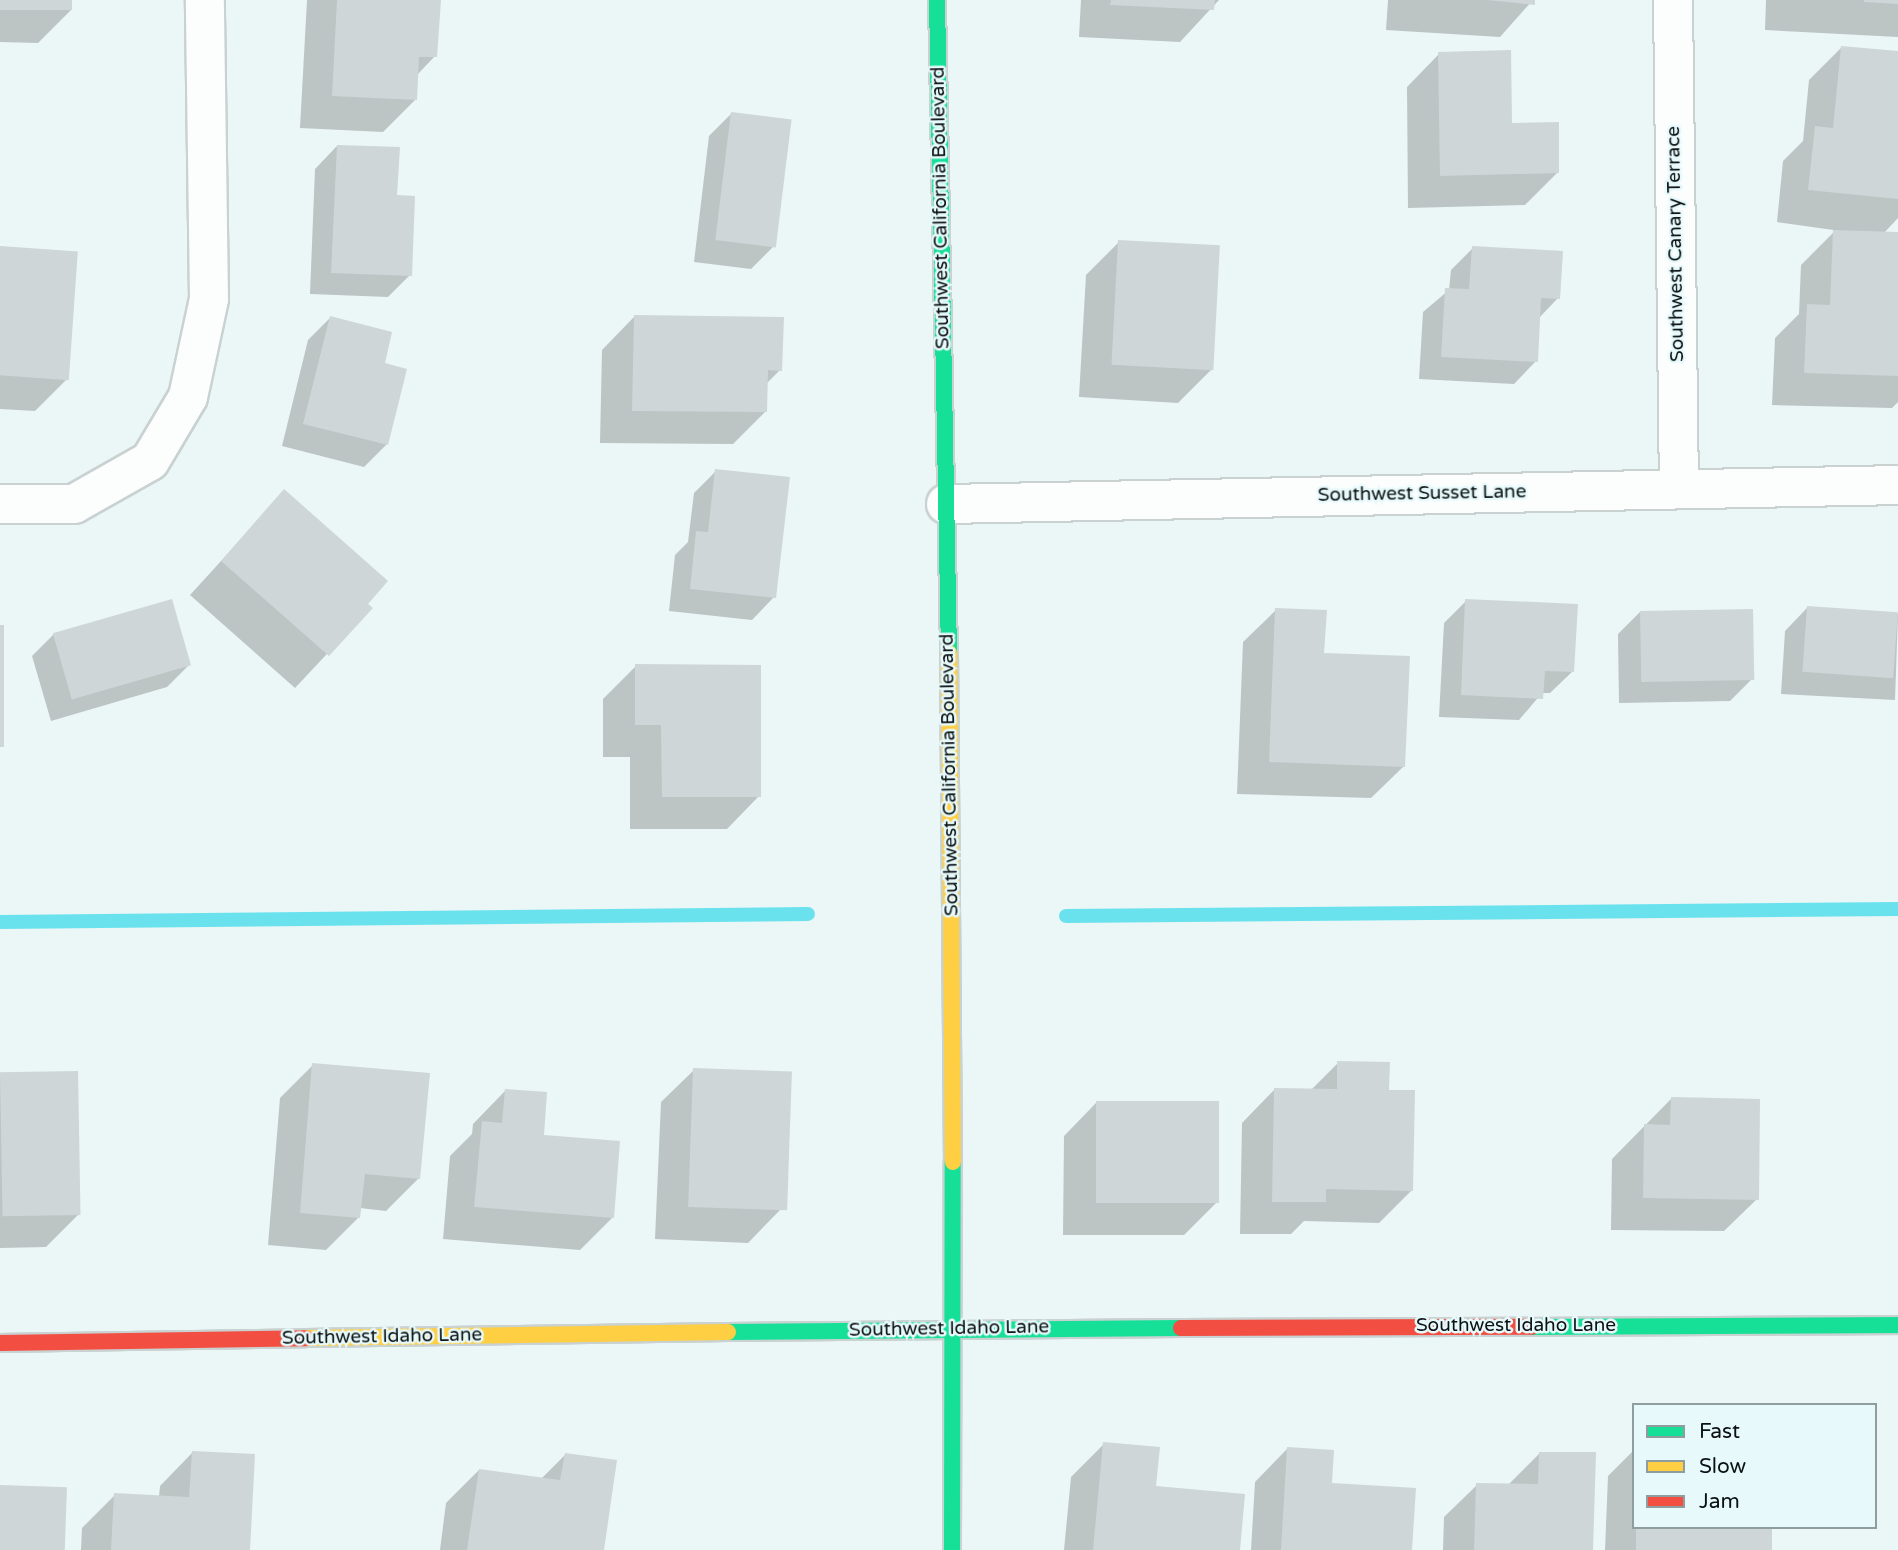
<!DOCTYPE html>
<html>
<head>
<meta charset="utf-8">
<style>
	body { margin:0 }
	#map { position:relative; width:1898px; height:1550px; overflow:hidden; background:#ebf6f6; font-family:"Varela Round",sans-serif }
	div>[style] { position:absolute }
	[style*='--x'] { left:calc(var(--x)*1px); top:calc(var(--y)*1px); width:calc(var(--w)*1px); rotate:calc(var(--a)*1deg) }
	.shadow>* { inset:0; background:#0003 }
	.stream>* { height:14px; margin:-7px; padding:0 7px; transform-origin:7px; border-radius:7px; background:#6ae2ee }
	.building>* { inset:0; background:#ced6d7; transform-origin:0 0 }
	.roads { filter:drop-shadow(2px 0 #c9d1d1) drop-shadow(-2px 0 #c9d1d1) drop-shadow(0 2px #c9d1d1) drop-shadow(0 -2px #c9d1d1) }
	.street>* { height:38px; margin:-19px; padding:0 19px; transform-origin:19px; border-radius:19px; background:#fcfefe }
	.fast>* { height:16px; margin:-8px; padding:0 8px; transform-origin:8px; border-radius:8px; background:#16e098 }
	.slow>* { height:16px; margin:-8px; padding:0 8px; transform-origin:8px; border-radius:8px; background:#ffcf43 }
	.jam>* { height:16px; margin:-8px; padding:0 8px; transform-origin:8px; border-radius:8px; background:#f24e42 }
	span { translate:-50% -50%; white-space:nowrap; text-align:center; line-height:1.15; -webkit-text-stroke:5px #e7f9fb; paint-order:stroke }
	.street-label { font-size:19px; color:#0c1213 }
	.legend { position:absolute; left:1632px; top:1403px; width:245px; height:126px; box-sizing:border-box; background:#e7f9fb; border:2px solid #8f9d9e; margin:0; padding:9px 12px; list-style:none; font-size:21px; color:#0c1213 }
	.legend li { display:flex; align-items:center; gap:14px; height:35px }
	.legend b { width:35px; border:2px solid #8f9d9e }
</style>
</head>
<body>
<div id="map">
	<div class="shadow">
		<div style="clip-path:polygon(0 0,71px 0,71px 10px,38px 43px,0 42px)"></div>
		<div style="clip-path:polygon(307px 0,439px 0,435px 56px,417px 75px,415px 100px,383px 132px,300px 128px)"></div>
		<div style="clip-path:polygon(1081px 0,1219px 0,1180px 42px,1079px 37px)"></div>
		<div style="clip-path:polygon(1388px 0,1533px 0,1500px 37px,1386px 30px)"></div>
		<div style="clip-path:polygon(1766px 0,1898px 0,1898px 37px,1765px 30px)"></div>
		<div style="clip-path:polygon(1841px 48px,1898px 53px,1898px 218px,1883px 234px,1898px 234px,1898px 402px,1892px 408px,1772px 405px,1775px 338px,1799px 314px,1801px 265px,1834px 232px,1855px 233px,1777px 222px,1783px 161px,1803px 141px,1809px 80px)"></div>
		<div style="clip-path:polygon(1439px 54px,1557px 173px,1525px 205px,1408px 208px,1407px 87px)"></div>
		<div style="clip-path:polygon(731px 114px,773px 247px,751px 269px,694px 262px,709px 136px)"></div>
		<div style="clip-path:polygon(337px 146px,410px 275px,388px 297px,310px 294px,315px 169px)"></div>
		<div style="clip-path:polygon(1119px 242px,1211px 370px,1178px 403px,1079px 397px,1086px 275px)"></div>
		<div style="clip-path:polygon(0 248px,68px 378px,35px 411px,0 409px)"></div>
		<div style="clip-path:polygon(1473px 248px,1558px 298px,1538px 319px,1536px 361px,1514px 384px,1419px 379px,1423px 312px,1449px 290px,1451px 270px)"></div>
		<div style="clip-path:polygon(634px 317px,780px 370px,766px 384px,765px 412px,733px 444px,600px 443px,602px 350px)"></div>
		<div style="clip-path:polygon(330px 318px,382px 364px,386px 445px,364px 467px,282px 446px,308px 340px)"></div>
		<div style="clip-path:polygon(716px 471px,774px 597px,752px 620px,669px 611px,675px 555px,688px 542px,694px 493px)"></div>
		<div style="clip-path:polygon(284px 492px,370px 608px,295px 688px,190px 595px)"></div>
		<div style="clip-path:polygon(1466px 601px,1573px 671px,1550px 693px,1542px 693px,1519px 720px,1439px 717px,1444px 623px)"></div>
		<div style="clip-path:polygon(1807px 608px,1898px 614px,1895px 700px,1781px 694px,1785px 631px)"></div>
		<div style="clip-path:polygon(1276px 610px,1404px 766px,1371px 798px,1237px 794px,1243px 642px)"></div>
		<div style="clip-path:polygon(1640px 612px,1752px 679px,1730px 701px,1619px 703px,1618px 634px)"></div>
		<div style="clip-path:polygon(54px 634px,189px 665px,167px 687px,51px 721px,32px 656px)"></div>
		<div style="clip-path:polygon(636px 666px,759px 796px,727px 829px,630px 829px,630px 757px,603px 757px,603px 699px)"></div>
		<div style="clip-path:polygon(1338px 1063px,1388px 1091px,1412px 1190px,1379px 1223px,1304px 1221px,1291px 1234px,1240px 1234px,1242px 1123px,1274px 1090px,1311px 1090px)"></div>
		<div style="clip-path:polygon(313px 1065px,419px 1178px,386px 1211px,360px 1208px,359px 1217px,326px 1250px,268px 1245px,280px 1098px)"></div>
		<div style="clip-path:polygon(694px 1070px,780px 1210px,748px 1243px,655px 1239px,661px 1102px)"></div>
		<div style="clip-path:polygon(0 1074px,78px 1215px,46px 1247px,0 1248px)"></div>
		<div style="clip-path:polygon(505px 1091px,612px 1218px,580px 1250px,443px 1239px,450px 1156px,472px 1134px,473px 1124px)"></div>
		<div style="clip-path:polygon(1671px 1099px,1757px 1199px,1724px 1231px,1611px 1230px,1612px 1159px)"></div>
		<div style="clip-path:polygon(1096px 1103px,1217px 1202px,1184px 1235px,1063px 1235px,1064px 1136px)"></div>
		<div style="clip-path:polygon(1104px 1444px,1155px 1488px,1238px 1550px,1064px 1550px,1071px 1477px)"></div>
		<div style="clip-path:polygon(1287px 1449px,1330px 1485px,1410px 1550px,1251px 1550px,1255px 1482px)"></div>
		<div style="clip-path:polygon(1634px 1450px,1634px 1527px,1770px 1527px,1769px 1550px,1605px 1550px,1608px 1476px)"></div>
		<div style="clip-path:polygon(192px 1453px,248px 1550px,81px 1550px,82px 1528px,115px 1495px,159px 1497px,160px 1486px)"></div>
		<div style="clip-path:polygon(1540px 1453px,1591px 1550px,1443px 1550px,1444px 1517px,1477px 1485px,1508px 1485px)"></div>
		<div style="clip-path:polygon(566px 1454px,603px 1550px,440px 1550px,446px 1503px,479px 1470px,541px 1479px)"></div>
	</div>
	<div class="stream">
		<div style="--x:1066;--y:916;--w:832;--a:-0.48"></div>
		<div style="--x:0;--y:922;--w:808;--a:-0.57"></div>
	</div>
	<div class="building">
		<div style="left:0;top:0;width:72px;height:10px"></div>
		<div style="clip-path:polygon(337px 0,441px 0,437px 57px,419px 57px,417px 100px,332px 96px)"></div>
		<div style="clip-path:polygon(1111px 0,1215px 0,1214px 10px,1110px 5px)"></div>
		<div style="clip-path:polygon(1487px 0,1535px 0,1535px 5px)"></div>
		<div style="clip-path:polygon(1864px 0,1898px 0,1898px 4px,1864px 2px)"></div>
		<div style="clip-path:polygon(1841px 46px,1898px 51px,1898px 199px,1808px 190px,1815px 126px,1833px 128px)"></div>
		<div style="clip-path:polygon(1511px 50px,1512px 123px,1559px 122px,1559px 173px,1440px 176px,1438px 52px)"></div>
		<div style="left:731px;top:112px;width:61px;height:129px;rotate:7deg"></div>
		<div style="clip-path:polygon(337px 145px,400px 147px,397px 195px,415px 196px,412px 276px,331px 273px)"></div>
		<div style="clip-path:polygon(1833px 230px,1898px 232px,1898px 376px,1804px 373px,1807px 304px,1830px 305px)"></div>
		<div style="left:1118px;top:240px;width:102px;height:125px;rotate:3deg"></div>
		<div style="left:0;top:246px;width:78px;height:129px;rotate:4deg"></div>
		<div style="clip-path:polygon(1472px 246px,1563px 251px,1560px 299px,1541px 298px,1538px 362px,1441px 357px,1445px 288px,1469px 289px)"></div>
		<div style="clip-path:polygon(634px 315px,784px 317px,782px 371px,768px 370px,767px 412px,632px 411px)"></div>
		<div style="clip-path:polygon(330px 316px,392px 332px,385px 363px,407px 369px,388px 445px,303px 424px)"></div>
		<div style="clip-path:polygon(715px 469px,790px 477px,776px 598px,690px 589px,696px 531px,708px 532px)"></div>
		<div style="clip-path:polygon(284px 489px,388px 581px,368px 604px,373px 608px,329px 656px,221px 561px)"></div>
		<div style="left:172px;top:599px;width:69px;height:124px;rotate:74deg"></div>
		<div style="clip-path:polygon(1465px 599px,1578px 604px,1574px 672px,1545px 671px,1543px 699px,1461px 695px)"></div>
		<div style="left:1807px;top:606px;width:91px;height:66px;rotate:4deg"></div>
		<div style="clip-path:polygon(1275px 608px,1327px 610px,1324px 653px,1410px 656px,1405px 767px,1269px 762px)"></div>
		<div style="left:1753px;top:609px;width:71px;height:113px;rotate:89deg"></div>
		<div style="left:0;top:625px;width:4px;height:122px"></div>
		<div style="clip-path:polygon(635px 664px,761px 665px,761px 797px,662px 797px,661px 725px,635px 725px)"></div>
		<div style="clip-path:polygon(1337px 1061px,1390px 1062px,1389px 1090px,1415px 1090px,1413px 1191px,1326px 1189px,1326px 1202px,1272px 1202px,1274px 1088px,1337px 1089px)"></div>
		<div style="clip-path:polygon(312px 1063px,430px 1073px,420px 1179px,365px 1174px,360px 1218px,300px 1213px)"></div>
		<div style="left:693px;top:1068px;width:99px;height:139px;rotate:2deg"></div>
		<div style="left:78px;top:1071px;width:144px;height:78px;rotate:89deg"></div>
		<div style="clip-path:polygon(505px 1089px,547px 1092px,544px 1135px,620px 1141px,614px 1218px,474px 1207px,482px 1121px,502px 1123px)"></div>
		<div style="clip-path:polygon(1671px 1097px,1760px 1099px,1759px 1200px,1643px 1198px,1644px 1124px,1670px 1125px)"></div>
		<div style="left:1096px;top:1101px;width:123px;height:102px"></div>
		<div style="clip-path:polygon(1103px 1442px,1160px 1447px,1156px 1486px,1245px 1494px,1240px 1550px,1093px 1550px)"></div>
		<div style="clip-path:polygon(1287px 1447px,1334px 1450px,1332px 1483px,1416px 1488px,1412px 1550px,1281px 1550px)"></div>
		<div style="clip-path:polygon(192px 1451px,255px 1454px,250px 1550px,111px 1550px,114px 1493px,189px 1497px)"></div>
		<div style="clip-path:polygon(1539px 1452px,1596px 1452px,1593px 1550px,1474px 1550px,1476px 1483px,1538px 1484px)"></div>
		<div style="clip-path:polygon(565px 1453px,617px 1460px,604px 1550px,467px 1550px,479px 1469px,560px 1480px)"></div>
		<div style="left:0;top:1485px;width:67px;height:65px;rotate:2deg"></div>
		<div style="left:1636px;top:1527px;width:136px;height:23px"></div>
	</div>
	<div class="roads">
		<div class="street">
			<div style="--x:1673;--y:0;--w:489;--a:89.3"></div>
			<div style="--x:0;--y:504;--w:74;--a:0"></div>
			<div style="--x:74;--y:504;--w:87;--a:-29.5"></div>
			<div style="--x:150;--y:461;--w:74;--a:-59.3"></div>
			<div style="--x:188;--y:397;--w:100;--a:-77.9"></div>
			<div style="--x:209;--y:299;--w:299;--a:-90.8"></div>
			<div style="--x:946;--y:504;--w:952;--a:-1.14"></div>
		</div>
		<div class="fast">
			<div style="--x:937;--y:0;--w:653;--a:88.95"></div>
			<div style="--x:1532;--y:1327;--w:366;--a:-0.3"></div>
			<div style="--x:728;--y:1332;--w:453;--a:-0.5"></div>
			<div style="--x:952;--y:1550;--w:388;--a:-89.9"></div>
		</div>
		<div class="slow">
			<div style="--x:949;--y:653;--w:509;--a:89.55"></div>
			<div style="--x:306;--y:1338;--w:422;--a:-0.8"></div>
		</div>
		<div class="jam">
			<div style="--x:1181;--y:1328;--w:351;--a:-0.2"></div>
			<div style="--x:0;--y:1343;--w:306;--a:-0.9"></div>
		</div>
	</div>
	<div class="street-label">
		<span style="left:941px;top:208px;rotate:-91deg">Southwest California Boulevard</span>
		<span style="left:1676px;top:244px;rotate:-91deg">Southwest Canary Terrace</span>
		<span style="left:1422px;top:494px;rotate:-1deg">Southwest Susset Lane</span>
		<span style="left:950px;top:775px;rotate:-91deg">Southwest California Boulevard</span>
		<span style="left:1516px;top:1326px">Southwest Idaho Lane</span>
		<span style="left:949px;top:1329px;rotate:-1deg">Southwest Idaho Lane</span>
		<span style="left:382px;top:1337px;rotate:-1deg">Southwest Idaho Lane</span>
	</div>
	<ul class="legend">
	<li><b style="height:9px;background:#16e098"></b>Fast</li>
	<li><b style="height:9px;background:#ffcf43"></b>Slow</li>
	<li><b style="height:9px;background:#f24e42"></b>Jam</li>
	</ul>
</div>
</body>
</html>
